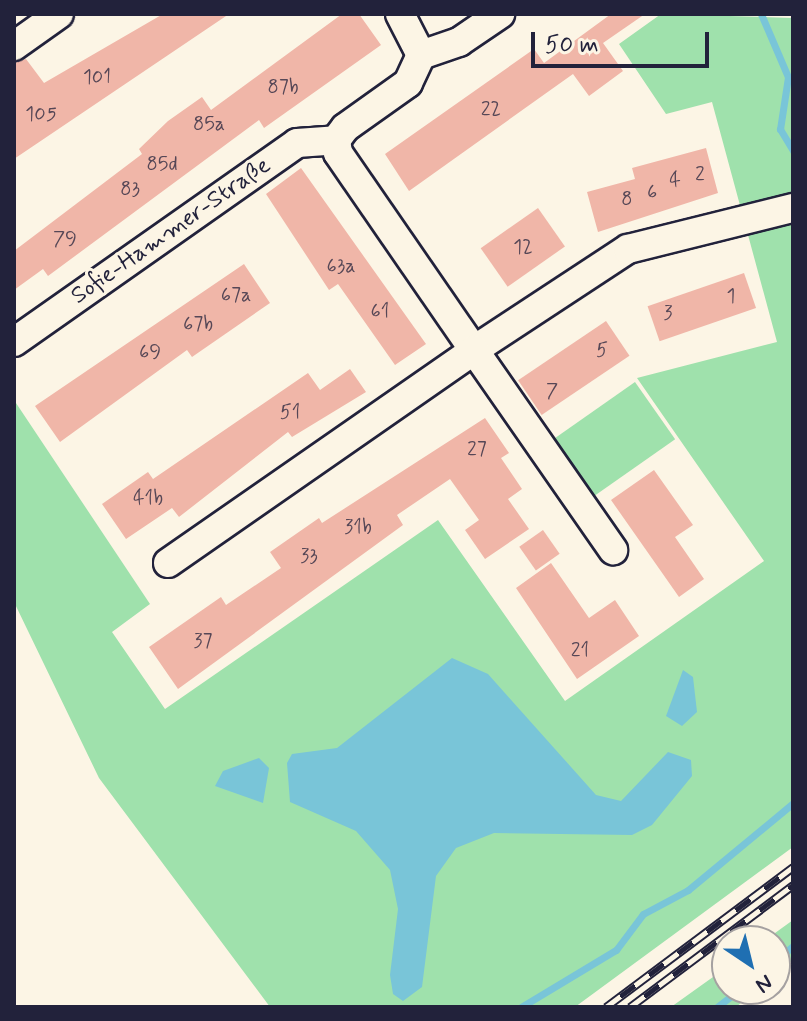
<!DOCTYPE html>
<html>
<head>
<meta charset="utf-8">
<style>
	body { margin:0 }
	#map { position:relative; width:807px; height:1021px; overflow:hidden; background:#fcf5e5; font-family:Mynerve,sans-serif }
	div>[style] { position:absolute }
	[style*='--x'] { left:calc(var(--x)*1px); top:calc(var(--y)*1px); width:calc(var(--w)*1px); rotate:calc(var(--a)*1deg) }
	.green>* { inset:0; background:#9fe1ac; transform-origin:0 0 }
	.water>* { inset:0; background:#79c5d8 }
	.stream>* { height:7px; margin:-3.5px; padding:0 3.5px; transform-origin:3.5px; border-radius:3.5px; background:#79c5d8 }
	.building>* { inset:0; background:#f0b6a8; transform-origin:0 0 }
	.roads { filter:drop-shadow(2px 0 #22223b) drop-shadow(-2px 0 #22223b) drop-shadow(0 2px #22223b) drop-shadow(0 -2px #22223b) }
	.minor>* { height:28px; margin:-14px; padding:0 14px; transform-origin:14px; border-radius:14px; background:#fcf5e5 }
	.rail>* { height:9px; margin-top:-4.5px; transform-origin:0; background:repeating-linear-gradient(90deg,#fcf5e5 0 18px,#22223b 0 36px); box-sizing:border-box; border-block:2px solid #22223b }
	span { translate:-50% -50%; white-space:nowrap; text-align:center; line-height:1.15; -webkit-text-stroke:6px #fcf5e5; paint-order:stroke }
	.number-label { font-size:20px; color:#564756 }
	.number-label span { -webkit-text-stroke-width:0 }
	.street-label { font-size:24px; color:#22223b }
	.frame { position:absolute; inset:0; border:16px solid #22223b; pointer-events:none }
	.north { position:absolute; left:711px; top:925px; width:80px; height:80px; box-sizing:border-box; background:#fcf5e5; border:2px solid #a5a1a1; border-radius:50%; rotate:145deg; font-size:22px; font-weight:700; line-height:32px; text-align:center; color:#22223b }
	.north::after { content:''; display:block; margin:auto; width:28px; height:36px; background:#1f6fb2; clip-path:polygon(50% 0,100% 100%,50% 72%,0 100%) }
	.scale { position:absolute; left:531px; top:32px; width:178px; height:36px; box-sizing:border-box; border:4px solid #22223b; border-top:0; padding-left:10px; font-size:24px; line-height:28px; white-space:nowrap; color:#22223b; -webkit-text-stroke:6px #fcf5e5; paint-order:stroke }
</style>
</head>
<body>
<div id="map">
	<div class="green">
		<div style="clip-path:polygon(661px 14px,793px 18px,793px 847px,575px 1007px,270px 1007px,99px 778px,14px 602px,14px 400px,150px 604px,112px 632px,165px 709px,438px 520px,565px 701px,764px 561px,637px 378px,777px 342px,712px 102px,666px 114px,619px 44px)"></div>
		<div style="left:635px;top:382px;width:70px;height:104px;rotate:55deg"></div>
		<div style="clip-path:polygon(793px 920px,793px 960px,775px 975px,775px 941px,764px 941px)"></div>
		<div style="clip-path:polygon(727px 967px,727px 989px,758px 989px,736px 1007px,671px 1007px)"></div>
	</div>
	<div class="water">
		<div style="clip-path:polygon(452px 658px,488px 674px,596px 795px,621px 801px,668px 752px,691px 760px,692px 776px,652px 825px,632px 835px,494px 833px,456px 848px,436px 876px,422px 987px,403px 1001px,393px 994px,390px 975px,398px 909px,390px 870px,356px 831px,290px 802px,287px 763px,292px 754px,337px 748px)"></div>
		<div style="clip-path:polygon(683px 670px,693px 677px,697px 712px,682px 726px,666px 716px)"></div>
		<div style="clip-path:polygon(259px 758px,269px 768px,263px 803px,215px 786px,223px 771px)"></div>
	</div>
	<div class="stream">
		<div style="--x:761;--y:14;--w:69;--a:66.8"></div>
		<div style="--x:788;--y:77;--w:53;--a:98.7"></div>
		<div style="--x:780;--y:129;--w:26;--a:59"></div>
		<div style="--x:775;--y:961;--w:23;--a:-40"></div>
		<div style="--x:521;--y:1007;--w:111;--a:-31"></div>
		<div style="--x:616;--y:950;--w:45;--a:-53.1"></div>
		<div style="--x:643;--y:914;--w:51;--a:-28.1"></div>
		<div style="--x:688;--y:890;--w:136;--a:-39.6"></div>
		<div style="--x:717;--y:1007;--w:29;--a:-38"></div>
	</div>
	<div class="building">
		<div style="clip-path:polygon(163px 14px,229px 14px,14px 159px,14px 63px,26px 59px,44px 83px)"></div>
		<div style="clip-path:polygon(342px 14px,359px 14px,381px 45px,264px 128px,259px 120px,48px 276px,43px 269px,14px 290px,14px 251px,142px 154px,139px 149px,168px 121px,202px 97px,211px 110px)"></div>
		<div style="clip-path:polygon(611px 14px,645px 14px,603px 43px,623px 71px,589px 96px,573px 74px,409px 191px,385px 154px,534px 49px,544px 63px)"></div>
		<div style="clip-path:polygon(706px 148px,718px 193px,598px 232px,587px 192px,635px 179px,632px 168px)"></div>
		<div style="clip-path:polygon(301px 168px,426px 344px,395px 365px,338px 284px,329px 290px,266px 194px)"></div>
		<div style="left:538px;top:208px;width:47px;height:70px;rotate:55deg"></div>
		<div style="clip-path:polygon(244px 264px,270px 303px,192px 357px,187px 350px,60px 442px,35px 406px)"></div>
		<div style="left:744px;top:273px;width:37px;height:102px;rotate:71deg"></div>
		<div style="left:606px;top:321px;width:42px;height:106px;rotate:56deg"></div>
		<div style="clip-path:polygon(350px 369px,366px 392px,292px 437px,288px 432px,179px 517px,172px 508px,126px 539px,102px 504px,148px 472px,153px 479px,308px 373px,320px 390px)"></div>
		<div style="clip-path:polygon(485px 418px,509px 453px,501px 458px,522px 489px,508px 499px,529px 529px,485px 559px,465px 530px,479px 520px,450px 479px,397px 515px,403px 525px,178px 689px,149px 647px,221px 597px,226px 605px,281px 568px,270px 552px,319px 518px,322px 523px)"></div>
		<div style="clip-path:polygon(654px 470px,693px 525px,675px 537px,704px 579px,679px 597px,611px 500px)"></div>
		<div style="left:543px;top:530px;width:29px;height:29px;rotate:55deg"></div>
		<div style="clip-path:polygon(551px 563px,589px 618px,615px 600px,639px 636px,577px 679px,516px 588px)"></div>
	</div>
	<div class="roads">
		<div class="minor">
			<div style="--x:400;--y:14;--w:46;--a:62.9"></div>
			<div style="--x:421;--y:55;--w:31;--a:115"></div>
			<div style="--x:408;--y:83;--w:77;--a:144.5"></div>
			<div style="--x:345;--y:128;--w:15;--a:127"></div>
			<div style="--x:336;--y:140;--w:13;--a:81"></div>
			<div style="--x:338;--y:153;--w:239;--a:55.4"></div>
			<div style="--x:474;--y:350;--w:184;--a:-33.3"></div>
			<div style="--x:628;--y:249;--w:170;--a:-14"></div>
			<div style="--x:14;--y:46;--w:55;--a:-35.4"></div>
			<div style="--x:421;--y:55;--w:40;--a:-18.9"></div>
			<div style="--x:459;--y:42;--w:50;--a:-34.3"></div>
			<div style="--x:14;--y:342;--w:346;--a:-35.1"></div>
			<div style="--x:297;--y:143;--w:39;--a:-4"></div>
			<div style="--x:168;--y:563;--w:373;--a:-34.8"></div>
			<div style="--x:474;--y:350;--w:244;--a:55.2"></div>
		</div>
	</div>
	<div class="rail">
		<div style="--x:606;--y:1007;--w:234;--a:-36.8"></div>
		<div style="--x:630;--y:1007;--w:204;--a:-36.8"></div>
	</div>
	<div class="number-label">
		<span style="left:97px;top:77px">101</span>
		<span style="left:283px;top:87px">87b</span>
		<span style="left:491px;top:109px">22</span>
		<span style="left:41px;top:114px">105</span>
		<span style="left:209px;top:124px">85a</span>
		<span style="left:162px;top:164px">85d</span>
		<span style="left:700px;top:174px">2</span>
		<span style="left:675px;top:180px">4</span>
		<span style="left:130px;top:189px">83</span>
		<span style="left:652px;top:192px">6</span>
		<span style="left:627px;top:199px">8</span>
		<span style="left:65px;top:239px">79</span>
		<span style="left:523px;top:247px">12</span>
		<span style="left:341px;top:266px">63a</span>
		<span style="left:236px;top:295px">67a</span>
		<span style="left:731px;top:296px">1</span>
		<span style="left:380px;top:311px">61</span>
		<span style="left:668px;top:313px">3</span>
		<span style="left:198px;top:324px">67b</span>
		<span style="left:602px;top:350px">5</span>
		<span style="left:150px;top:352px">69</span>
		<span style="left:552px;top:391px">7</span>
		<span style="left:290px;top:412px">51</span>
		<span style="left:477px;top:449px">27</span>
		<span style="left:148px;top:498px">41b</span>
		<span style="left:358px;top:527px">31b</span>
		<span style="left:309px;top:556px">33</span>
		<span style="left:203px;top:641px">37</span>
		<span style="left:580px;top:650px">21</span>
	</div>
	<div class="street-label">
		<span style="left:171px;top:231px;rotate:-35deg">Sofie-Hammer-Straße</span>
	</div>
	<div class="frame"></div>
	<div class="north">N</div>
	<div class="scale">50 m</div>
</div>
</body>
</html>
